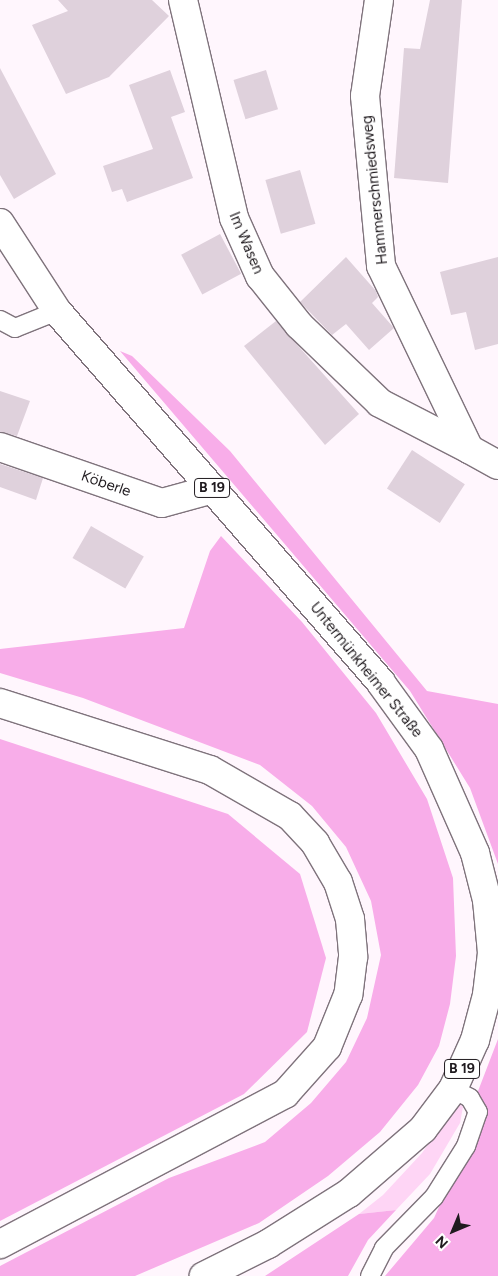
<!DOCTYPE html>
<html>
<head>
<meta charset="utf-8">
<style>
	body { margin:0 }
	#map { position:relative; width:498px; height:1276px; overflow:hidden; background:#fff6fd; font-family:Figtree,sans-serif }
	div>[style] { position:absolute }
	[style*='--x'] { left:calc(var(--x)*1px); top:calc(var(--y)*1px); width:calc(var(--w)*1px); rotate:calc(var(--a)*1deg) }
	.green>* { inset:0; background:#fed5f5 }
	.forest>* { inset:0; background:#f8ade9 }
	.building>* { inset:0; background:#dfd1dc; transform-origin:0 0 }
	.roads { filter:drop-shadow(1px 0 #7f737c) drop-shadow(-1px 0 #7f737c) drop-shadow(0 1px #7f737c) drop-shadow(0 -1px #7f737c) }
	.lane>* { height:18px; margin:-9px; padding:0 9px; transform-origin:9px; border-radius:9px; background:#fff }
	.street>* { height:28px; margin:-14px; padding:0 14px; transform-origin:14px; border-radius:14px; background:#fff }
	.secondary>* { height:28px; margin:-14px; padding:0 14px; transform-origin:14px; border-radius:14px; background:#fff }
	.primary>* { height:28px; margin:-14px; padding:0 14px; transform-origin:14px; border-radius:14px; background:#fff }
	span { translate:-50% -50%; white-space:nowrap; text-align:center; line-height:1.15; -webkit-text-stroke:5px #fff; paint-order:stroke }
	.shield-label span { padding:1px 4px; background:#fff; border:1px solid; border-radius:4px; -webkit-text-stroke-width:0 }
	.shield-label { font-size:14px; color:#201b1f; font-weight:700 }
	.street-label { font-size:15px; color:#201b1f }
	.north { position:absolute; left:428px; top:1206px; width:50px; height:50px; -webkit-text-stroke:4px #fff; paint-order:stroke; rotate:225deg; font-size:14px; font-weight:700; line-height:20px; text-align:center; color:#201b1f }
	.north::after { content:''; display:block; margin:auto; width:18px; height:22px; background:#201b1f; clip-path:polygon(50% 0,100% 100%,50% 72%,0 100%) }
</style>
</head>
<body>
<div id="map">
	<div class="green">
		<div style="clip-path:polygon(458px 1102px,463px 1107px,460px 1123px,430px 1174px,396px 1210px,359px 1214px,383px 1195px,422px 1153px)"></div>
	</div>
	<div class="forest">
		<div style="clip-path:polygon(120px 351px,132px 356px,230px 451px,427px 691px,498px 704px,498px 864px,470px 788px,410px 691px)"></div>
		<div style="clip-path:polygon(221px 536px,302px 622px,376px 713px,427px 799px,453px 878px,456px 956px,450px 1004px,439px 1046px,418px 1085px,380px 1132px,328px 1176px,259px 1223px,135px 1276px,0 1276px,0 1266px,169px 1178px,265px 1142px,311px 1103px,346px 1062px,367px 1018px,381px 955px,371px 901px,346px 847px,312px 806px,260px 765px,83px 698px,0 673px,0 649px,184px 628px,210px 551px)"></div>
		<div style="clip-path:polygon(0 739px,228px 814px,300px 874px,326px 958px,307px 1032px,244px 1094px,0 1221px)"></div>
		<div style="clip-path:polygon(498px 1039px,498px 1276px,385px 1276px,434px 1218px,479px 1119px,470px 1112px)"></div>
		<div style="clip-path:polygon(396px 1210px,368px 1240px,348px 1276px,265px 1276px,359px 1214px)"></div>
	</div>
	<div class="building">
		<div style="clip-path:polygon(58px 0,152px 0,169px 16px,109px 77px,66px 94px,32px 25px,68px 11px)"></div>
		<div style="clip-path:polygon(430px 0,462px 0,448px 183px,394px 178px,404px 48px,420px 49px)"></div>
		<div style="clip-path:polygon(0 68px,56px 174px,14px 199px,0 175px)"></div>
		<div style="clip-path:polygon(170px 70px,185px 112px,171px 117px,193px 178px,127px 202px,122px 189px,112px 192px,103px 166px,153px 149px,129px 85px)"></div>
		<div style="left:266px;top:70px;width:41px;height:34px;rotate:73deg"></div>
		<div style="left:300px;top:170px;width:56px;height:36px;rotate:74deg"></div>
		<div style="left:220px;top:234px;width:45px;height:44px;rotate:62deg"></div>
		<div style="clip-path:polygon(346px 257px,376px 291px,378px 297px,372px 303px,394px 328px,369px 350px,346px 324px,332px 335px,300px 302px)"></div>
		<div style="clip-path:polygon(498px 257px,498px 344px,475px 350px,466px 312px,451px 315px,440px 272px)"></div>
		<div style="clip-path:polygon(276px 321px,359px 414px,325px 445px,244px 346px)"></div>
		<div style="clip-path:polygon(0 391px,30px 401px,17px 436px,0 432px)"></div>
		<div style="left:412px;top:450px;width:63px;height:46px;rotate:33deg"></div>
		<div style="clip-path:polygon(0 464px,43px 478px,36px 500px,0 487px)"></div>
		<div style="left:91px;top:526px;width:61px;height:37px;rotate:30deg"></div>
	</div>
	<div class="roads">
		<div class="lane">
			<div style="--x:0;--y:320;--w:17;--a:28"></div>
			<div style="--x:15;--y:328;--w:45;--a:-22"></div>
			<div style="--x:370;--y:1276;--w:31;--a:-63"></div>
			<div style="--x:384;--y:1248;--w:71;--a:-45.6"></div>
			<div style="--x:434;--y:1197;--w:60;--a:-57.9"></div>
			<div style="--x:466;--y:1146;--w:36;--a:-71"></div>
			<div style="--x:478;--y:1112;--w:16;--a:-120"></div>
			<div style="--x:470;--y:1098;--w:19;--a:-152"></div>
		</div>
		<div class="street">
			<div style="--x:183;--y:0;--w:224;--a:76.8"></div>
			<div style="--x:234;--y:218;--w:64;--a:65.9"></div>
			<div style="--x:260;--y:276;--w:63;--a:51.5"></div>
			<div style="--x:299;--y:325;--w:112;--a:43.9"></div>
			<div style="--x:380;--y:403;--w:100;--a:27.3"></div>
			<div style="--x:379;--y:0;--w:97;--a:98.3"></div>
			<div style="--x:365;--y:96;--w:171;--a:84.6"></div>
			<div style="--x:381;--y:266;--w:203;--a:64.3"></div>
			<div style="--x:469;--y:449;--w:33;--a:29"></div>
			<div style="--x:0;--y:447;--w:171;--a:19.1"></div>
			<div style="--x:162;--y:503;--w:53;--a:-15.4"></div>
		</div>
		<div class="secondary">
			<div style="--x:0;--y:703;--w:220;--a:17.7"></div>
			<div style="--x:210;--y:770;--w:92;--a:29.9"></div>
			<div style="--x:290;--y:816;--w:37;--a:47"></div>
			<div style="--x:315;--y:843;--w:45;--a:59.5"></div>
			<div style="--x:338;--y:882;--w:39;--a:72"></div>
			<div style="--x:350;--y:919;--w:38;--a:85"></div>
			<div style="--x:353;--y:957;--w:38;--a:97"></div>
			<div style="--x:348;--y:995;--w:56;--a:112"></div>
			<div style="--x:327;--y:1047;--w:63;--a:131.8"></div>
			<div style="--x:285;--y:1094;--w:322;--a:152.2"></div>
		</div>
		<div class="primary">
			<div style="--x:0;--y:223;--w:105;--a:57.1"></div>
			<div style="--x:57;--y:311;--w:493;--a:48.9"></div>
			<div style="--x:381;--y:683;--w:82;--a:54"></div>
			<div style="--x:429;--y:749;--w:114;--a:66.1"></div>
			<div style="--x:475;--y:853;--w:49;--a:75.7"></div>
			<div style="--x:487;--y:900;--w:53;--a:84.6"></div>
			<div style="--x:492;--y:953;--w:42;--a:96.8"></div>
			<div style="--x:487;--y:995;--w:47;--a:104.9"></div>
			<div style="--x:475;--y:1040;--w:54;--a:114.2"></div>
			<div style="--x:453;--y:1089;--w:50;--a:126.9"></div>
			<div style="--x:423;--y:1129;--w:98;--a:139.1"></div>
			<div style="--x:349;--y:1193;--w:96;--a:147.8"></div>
			<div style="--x:268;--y:1244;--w:72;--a:153.4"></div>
		</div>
	</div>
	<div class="shield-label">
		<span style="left:212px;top:488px">B 19</span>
		<span style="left:462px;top:1069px">B 19</span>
	</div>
	<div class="street-label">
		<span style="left:375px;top:190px;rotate:-96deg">Hammerschmiedsweg</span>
		<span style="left:246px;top:243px;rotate:67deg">Im Wasen</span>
		<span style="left:106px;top:484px;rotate:19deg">Köberle</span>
		<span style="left:366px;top:670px;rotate:51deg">Untermünkheimer Straße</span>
	</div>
	<div class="north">N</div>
</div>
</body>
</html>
